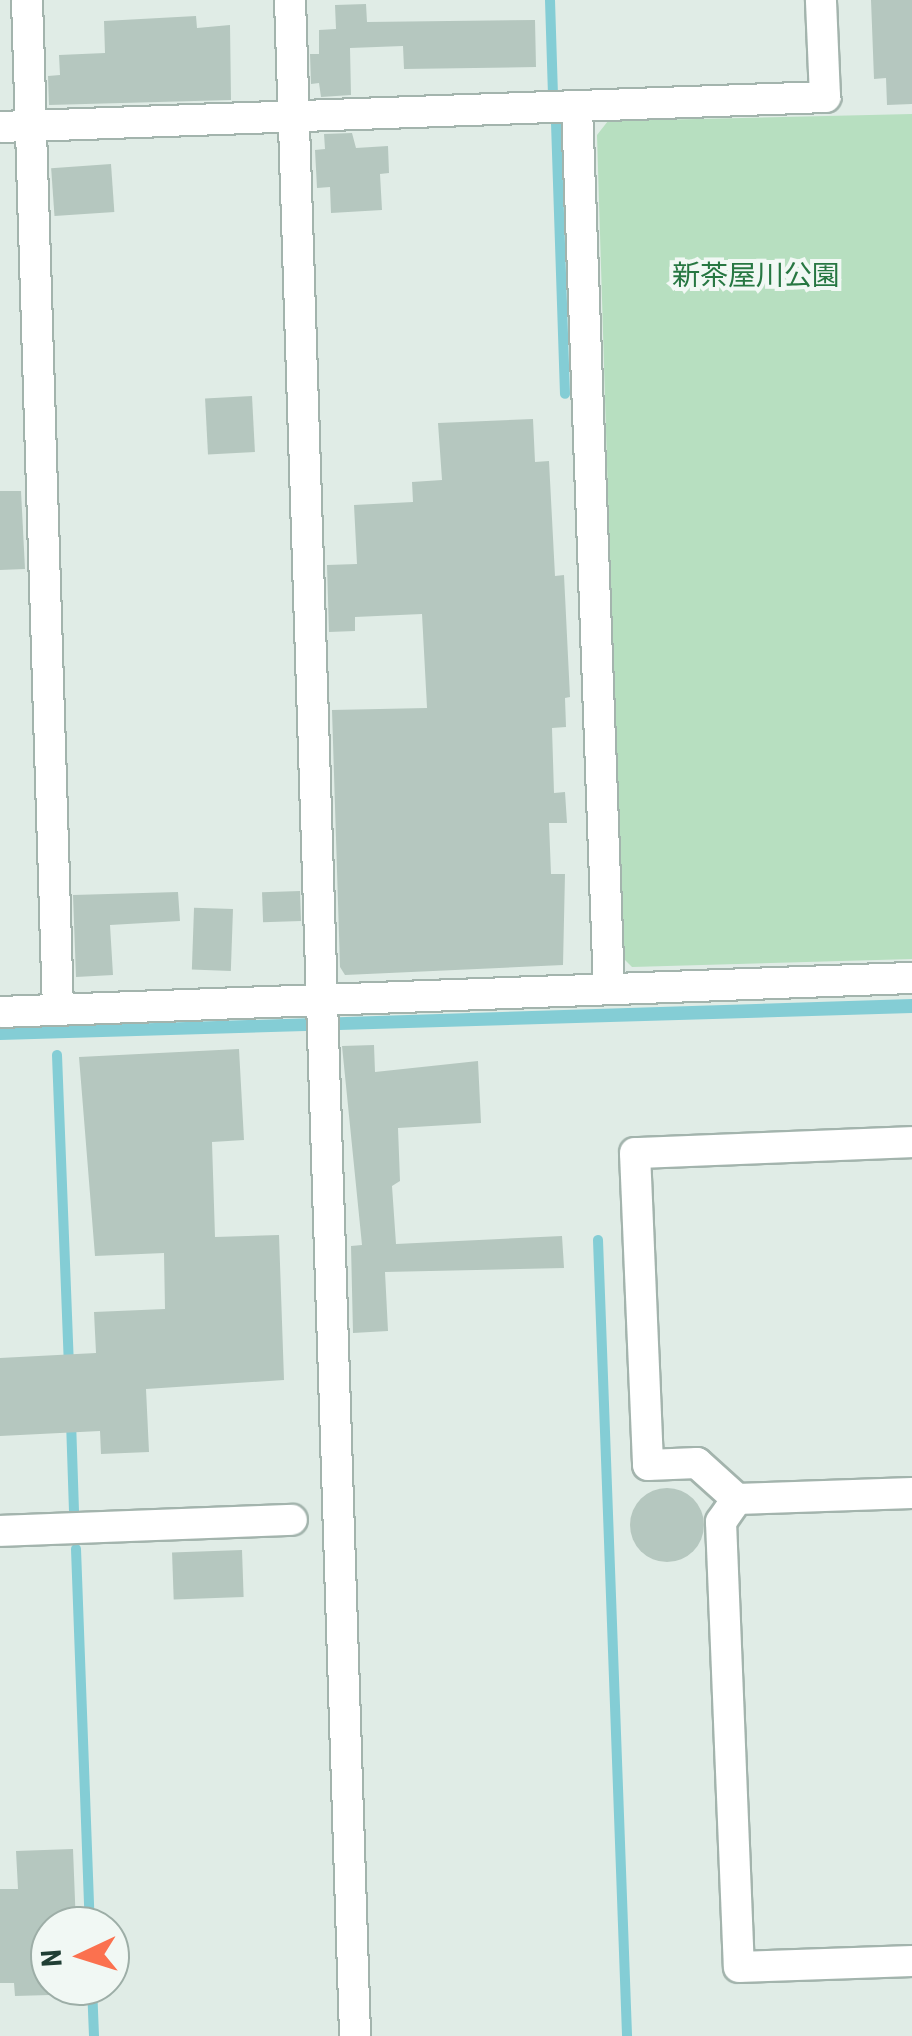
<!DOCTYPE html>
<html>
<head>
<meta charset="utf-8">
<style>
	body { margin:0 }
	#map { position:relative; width:912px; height:2036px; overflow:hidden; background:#e0ece6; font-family:"Roboto Condensed","Noto Sans JP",sans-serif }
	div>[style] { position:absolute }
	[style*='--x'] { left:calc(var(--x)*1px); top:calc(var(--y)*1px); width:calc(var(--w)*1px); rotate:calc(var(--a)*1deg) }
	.green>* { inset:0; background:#b7dfc0 }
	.water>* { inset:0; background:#84cdd5 }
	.stream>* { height:10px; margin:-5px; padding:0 5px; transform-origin:5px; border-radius:5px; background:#84cdd5 }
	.building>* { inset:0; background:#b5c7bf; transform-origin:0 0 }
	.round { border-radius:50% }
	.roads { filter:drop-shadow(2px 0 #a3b4ad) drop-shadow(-2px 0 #a3b4ad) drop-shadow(0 2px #a3b4ad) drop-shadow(0 -2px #a3b4ad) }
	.minor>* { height:30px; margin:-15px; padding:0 15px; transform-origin:15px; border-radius:15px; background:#fff }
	span { translate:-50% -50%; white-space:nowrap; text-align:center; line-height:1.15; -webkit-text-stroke:8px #f1f8f4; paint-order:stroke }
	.park-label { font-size:28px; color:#277742 }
	.north { position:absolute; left:30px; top:1906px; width:100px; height:100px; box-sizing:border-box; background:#f1f8f4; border:2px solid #9daea7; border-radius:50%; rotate:266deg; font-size:28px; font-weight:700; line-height:40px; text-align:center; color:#203e34 }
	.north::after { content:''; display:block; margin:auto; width:35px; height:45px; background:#fb714f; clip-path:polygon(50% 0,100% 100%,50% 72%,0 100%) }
</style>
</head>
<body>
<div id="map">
	<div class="green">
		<div style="clip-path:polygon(912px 114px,912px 959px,632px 967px,622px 957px,597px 135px,608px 121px)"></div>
	</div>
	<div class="water">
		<div style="clip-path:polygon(912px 999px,912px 1013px,0 1040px,0 1028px)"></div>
	</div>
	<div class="stream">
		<div style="--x:550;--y:0;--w:93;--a:88.2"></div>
		<div style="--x:556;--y:123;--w:271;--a:88.1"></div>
		<div style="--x:57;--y:1055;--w:309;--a:87.8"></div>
		<div style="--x:598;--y:1240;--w:797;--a:87.91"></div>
		<div style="--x:71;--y:1421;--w:92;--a:88.1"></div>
		<div style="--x:76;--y:1549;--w:377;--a:87.9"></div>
		<div style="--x:92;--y:1986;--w:50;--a:87.7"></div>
	</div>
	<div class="building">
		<div style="clip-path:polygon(871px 0,912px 0,912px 104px,887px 105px,886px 78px,874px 79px)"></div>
		<div style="clip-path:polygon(366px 4px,367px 22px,535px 20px,536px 67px,404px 69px,403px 46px,350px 48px,351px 95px,321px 97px,319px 83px,311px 84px,310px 54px,319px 54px,319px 30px,336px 29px,335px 5px)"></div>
		<div style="clip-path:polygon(196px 16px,197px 28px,230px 25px,231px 100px,49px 105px,48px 76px,60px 75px,59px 55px,105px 53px,104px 21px)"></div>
		<div style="clip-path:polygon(352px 133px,356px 148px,388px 146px,389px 173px,380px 174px,382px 210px,331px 213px,330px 187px,317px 188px,315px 150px,325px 149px,324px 134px)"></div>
		<div style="left:111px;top:164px;width:48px;height:60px;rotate:86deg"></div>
		<div style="left:252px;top:396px;width:56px;height:47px;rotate:87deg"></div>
		<div style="clip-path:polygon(533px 419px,535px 462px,549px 461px,555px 576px,564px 575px,570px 697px,565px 698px,566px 727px,552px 728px,554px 793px,565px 792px,567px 823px,549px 823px,551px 874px,565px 874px,563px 965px,345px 975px,340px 967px,332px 710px,427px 708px,422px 614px,355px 617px,355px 631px,329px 632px,327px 565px,357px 564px,354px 505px,413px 502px,412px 482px,442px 480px,438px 423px)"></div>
		<div style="clip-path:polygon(0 491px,21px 491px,25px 569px,0 570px)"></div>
		<div style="left:300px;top:891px;width:30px;height:38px;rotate:88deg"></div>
		<div style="clip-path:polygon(178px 892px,180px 921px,110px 925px,113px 975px,76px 977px,73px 895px)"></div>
		<div style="left:233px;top:909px;width:62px;height:39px;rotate:92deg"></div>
		<div style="clip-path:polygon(374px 1045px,375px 1072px,478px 1061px,481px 1123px,398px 1128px,400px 1181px,392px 1186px,396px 1244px,562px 1236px,564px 1268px,385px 1272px,388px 1331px,353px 1333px,351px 1246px,362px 1245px,342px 1046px)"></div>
		<div style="clip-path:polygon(239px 1049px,244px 1140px,212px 1142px,215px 1237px,279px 1235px,284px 1380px,146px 1389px,149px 1452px,101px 1454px,100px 1431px,0 1436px,0 1358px,96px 1353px,94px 1312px,165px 1309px,164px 1253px,95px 1256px,79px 1057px)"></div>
		<div class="round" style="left:630px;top:1488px;width:74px;height:74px"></div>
		<div style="left:242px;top:1550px;width:47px;height:70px;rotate:88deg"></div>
		<div style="clip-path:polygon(73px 1849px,76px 1926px,50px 1926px,50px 1995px,15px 1996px,14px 1983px,0 1983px,0 1889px,18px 1889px,16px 1851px)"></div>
	</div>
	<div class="roads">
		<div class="minor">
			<div style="--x:27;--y:0;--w:1010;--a:88.24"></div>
			<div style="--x:290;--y:0;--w:2037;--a:88.17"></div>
			<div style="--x:577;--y:108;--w:881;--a:87.92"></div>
			<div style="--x:0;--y:127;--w:826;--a:-2.08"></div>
			<div style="--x:825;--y:97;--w:97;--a:-92.4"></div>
			<div style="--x:0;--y:1012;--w:913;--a:-2.14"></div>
			<div style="--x:912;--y:1142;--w:277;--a:177.7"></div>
			<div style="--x:635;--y:1153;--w:312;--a:87.6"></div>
			<div style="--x:648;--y:1465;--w:49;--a:-2.3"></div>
			<div style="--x:697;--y:1463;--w:54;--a:42"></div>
			<div style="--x:737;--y:1499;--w:175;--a:-2"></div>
			<div style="--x:737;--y:1499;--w:28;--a:125"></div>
			<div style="--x:721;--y:1522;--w:445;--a:87.7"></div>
			<div style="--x:739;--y:1967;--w:173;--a:-2"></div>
			<div style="--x:0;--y:1531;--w:292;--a:-2.2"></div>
		</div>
	</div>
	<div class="park-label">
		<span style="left:756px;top:276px">新茶屋川公園</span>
	</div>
	<div class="north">N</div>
</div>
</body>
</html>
